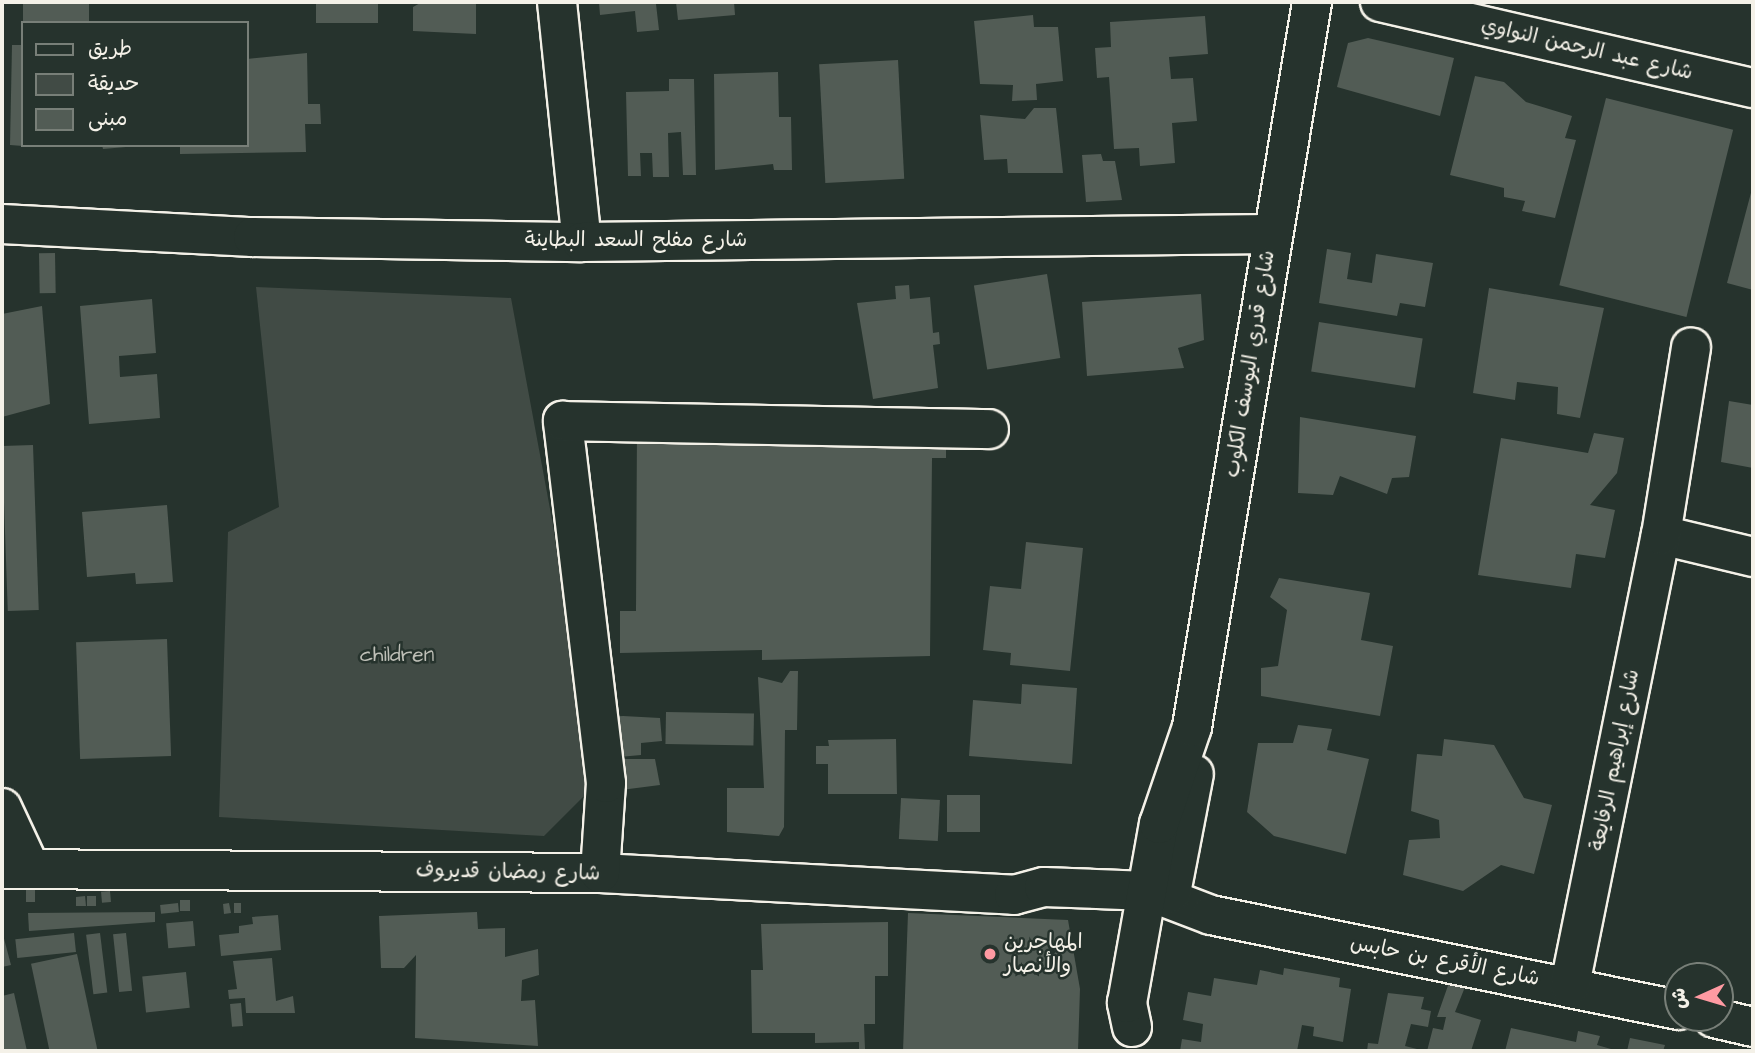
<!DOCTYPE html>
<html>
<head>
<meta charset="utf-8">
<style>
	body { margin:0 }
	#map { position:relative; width:1755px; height:1053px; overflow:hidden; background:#26332d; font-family:"Architects Daughter","Playpen Sans Arabic",sans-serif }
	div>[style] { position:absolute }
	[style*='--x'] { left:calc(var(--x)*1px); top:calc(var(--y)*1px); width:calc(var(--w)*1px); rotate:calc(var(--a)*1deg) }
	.green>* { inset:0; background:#414b45 }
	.building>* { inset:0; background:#525c55; transform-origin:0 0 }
	.roads { filter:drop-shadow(2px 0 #f4f1e8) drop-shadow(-2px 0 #f4f1e8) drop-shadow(0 2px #f4f1e8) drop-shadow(0 -2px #f4f1e8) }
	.minor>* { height:38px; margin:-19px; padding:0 19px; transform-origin:19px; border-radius:19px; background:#26332d }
	.dots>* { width:19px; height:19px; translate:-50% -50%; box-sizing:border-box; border:4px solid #26332d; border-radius:50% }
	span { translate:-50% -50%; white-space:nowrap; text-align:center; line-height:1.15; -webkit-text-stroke:5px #26332d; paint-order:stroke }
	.street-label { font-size:21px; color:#f4f1e8 }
	.park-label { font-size:21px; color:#bebfb7 }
	.poi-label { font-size:21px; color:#f4f1e8 }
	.left { translate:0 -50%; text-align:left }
	.frame { position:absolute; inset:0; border:4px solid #f4f1e8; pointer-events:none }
	.legend { position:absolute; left:21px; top:21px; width:228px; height:126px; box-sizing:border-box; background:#26332d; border:2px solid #787f78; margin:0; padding:9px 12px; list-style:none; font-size:21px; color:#f4f1e8 }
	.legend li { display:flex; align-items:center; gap:14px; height:35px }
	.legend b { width:35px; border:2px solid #787f78 }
	.north { position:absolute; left:1664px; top:962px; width:70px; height:70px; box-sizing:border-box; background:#26332d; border:2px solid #787f78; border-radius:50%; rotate:266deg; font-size:19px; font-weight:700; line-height:28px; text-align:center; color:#f4f1e8 }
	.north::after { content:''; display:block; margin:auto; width:24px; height:32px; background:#ff9aa2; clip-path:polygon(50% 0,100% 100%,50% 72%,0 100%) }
</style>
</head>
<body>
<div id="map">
	<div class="green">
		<div style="clip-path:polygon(256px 287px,511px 298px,553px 525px,590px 790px,544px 836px,219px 817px,228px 532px,279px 507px)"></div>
	</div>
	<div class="building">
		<div style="left:23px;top:2px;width:66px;height:21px"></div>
		<div style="left:316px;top:2px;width:62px;height:21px"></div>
		<div style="clip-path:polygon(422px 2px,476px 2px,476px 34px,413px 31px,413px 7px)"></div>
		<div style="clip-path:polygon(599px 2px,662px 2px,656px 4px,659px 30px,637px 32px,635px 11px,600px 15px)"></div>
		<div style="clip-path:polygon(676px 2px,734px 2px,735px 15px,678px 20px)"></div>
		<div style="clip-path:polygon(1033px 15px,1034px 27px,1058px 27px,1063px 81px,1036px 84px,1037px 100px,1012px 101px,1013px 85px,980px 84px,974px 21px)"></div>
		<div style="clip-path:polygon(1205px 16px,1208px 54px,1169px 57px,1171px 79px,1193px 78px,1197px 121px,1172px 123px,1175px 163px,1140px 166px,1139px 148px,1114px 149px,1109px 77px,1097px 78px,1095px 48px,1111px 47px,1110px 22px)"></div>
		<div style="clip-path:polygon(1368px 38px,1454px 58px,1440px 116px,1337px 87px,1348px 43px)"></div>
		<div style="clip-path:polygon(12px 45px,23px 45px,23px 146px,10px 145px)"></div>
		<div style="clip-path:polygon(307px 53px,308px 104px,320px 104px,321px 124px,305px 124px,306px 152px,180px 154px,180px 145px,247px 145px,247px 59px)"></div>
		<div style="left:898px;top:60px;width:119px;height:79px;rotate:87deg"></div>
		<div style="clip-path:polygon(778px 72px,779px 117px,791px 117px,792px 170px,774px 170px,773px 164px,715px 170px,714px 74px)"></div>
		<div style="clip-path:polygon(1475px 76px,1504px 82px,1526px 102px,1572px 116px,1565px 138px,1576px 140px,1555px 218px,1522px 211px,1525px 201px,1504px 197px,1504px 188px,1450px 175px)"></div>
		<div style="clip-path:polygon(669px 79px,694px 79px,696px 175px,683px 175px,681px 132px,668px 133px,669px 177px,653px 177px,652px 153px,640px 153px,641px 176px,628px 176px,626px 92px,669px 91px)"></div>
		<div style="left:1606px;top:98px;width:131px;height:193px;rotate:14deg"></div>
		<div style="clip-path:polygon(1034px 108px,1056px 108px,1063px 173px,1008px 173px,1007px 159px,984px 160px,980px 115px,1025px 119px)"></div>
		<div style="clip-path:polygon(102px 145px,126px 145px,126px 147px,103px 149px)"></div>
		<div style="clip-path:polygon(1101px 154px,1103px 161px,1115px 161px,1122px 200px,1086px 202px,1082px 155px)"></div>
		<div style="clip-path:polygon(1752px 189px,1753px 189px,1753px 290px,1727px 283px)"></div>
		<div style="clip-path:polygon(1327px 249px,1351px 253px,1347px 279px,1372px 283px,1376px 254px,1433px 263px,1425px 307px,1400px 303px,1397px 316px,1319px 303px)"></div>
		<div style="left:55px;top:253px;width:40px;height:16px;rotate:89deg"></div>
		<div style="left:1047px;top:274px;width:85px;height:74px;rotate:81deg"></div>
		<div style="clip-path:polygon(909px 285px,910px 299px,930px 297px,933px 333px,939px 332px,940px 344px,933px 345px,938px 388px,873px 399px,857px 303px,896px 299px,895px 286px)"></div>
		<div style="clip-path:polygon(1489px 288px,1604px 308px,1580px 418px,1557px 414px,1558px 387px,1517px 382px,1515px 400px,1473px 393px)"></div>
		<div style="clip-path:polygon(1201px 294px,1204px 340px,1178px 348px,1184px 368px,1087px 376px,1082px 302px)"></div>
		<div style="clip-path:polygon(152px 299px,156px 353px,119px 356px,120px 377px,157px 374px,160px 418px,89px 424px,80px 306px)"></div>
		<div style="clip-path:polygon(42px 306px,50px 404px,2px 417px,2px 314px)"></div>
		<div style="left:1319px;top:322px;width:105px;height:50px;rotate:9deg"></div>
		<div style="clip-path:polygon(1729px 401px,1753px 405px,1753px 468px,1721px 462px)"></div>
		<div style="clip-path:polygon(1300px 417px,1416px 436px,1409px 477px,1392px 478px,1387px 494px,1340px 476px,1333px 495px,1298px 493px)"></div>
		<div style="clip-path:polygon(637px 426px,946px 438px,946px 458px,932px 458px,930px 656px,762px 660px,762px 650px,620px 653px,620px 611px,636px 611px)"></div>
		<div style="clip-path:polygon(1594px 433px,1624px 438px,1617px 473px,1590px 505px,1615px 510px,1605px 558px,1576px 554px,1571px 588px,1478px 575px,1501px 438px,1588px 453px)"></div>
		<div style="left:33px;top:445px;width:165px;height:31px;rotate:88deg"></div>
		<div style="clip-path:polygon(167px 505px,173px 582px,136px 584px,135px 573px,87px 577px,82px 512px)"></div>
		<div style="clip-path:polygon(1026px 542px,1083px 548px,1070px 671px,1010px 665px,1011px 653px,983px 650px,990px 586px,1021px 589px)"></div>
		<div style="clip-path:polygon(1279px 578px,1370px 593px,1361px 640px,1393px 646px,1380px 716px,1261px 696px,1261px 668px,1278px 666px,1287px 610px,1270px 597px)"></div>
		<div style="left:167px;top:639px;width:117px;height:91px;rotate:88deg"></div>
		<div style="clip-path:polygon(790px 671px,798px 671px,797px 730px,785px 730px,784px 827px,779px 836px,727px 832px,727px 788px,764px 788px,758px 677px,782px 683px)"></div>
		<div style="clip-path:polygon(1022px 684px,1077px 688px,1072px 764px,969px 756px,973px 700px,1021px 704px)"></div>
		<div style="left:666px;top:712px;width:88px;height:32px;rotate:1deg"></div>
		<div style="clip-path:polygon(623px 716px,660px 718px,662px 741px,641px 743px,641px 755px,619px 757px,608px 717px)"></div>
		<div style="clip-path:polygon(1298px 725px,1332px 729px,1327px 750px,1369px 759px,1346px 854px,1274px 836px,1247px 812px,1258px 743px,1293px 743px)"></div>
		<div style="clip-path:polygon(896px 739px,897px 794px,828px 794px,828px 764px,816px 764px,816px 746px,829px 746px,828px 740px)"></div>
		<div style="clip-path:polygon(1444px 739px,1494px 745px,1524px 798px,1552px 805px,1534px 874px,1501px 865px,1463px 891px,1403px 875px,1409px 840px,1440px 838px,1439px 820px,1411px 811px,1417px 754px,1442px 756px)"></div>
		<div style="clip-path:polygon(620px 759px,655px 759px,660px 785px,621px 790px)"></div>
		<div style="left:947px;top:795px;width:33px;height:37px"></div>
		<div style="left:901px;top:798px;width:39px;height:41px;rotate:3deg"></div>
		<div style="left:26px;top:890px;width:9px;height:12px"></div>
		<div style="left:110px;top:891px;width:11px;height:9px;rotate:85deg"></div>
		<div style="clip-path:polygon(85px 896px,86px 906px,76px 906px,76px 897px)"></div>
		<div style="left:87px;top:896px;width:9px;height:10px"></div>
		<div style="left:180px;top:900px;width:10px;height:11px"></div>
		<div style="left:178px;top:903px;width:9px;height:18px;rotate:84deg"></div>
		<div style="clip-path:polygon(229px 903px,231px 913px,224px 914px,223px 904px)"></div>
		<div style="left:234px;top:903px;width:7px;height:10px"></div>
		<div style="clip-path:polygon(155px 912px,155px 922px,29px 931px,28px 913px)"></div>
		<div style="clip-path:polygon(477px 912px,478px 929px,505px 928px,505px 957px,538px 949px,539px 975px,522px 980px,521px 1001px,535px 1000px,538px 1046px,415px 1038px,416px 955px,404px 968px,381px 968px,379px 916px)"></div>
		<div style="clip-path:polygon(908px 913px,1068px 920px,1080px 989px,1078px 1051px,903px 1051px)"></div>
		<div style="clip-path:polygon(278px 915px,281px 950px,221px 956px,219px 935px,239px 933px,239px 926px,253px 924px,252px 917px)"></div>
		<div style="left:193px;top:921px;width:25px;height:27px;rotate:85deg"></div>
		<div style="clip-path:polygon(888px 922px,888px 976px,875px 976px,875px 1024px,864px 1024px,865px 1049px,873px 1051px,859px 1051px,859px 1042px,815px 1043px,815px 1033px,752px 1033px,751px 970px,763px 970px,761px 924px)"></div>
		<div style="clip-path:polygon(2px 931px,11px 965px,2px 967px)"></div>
		<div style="left:74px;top:933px;width:19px;height:59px;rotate:84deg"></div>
		<div style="left:100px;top:933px;width:60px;height:14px;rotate:83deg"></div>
		<div style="left:126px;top:933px;width:58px;height:13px;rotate:84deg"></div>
		<div style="left:77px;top:954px;width:98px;height:47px;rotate:78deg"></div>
		<div style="clip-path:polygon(272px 958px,276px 1001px,293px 996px,295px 1013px,246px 1013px,245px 998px,229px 999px,228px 990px,237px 989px,233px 961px)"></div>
		<div style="clip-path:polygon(1284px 968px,1340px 978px,1339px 987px,1351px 989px,1343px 1042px,1313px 1036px,1314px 1027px,1302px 1025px,1297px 1051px,1180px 1051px,1182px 1039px,1201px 1042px,1203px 1024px,1183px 1020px,1188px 992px,1211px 996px,1214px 978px,1257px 985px,1260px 970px,1283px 975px)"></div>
		<div style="left:186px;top:972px;width:36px;height:44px;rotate:84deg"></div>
		<div style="clip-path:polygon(1451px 977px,1467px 982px,1455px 1012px,1481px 1020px,1471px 1051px,1427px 1051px,1433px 1028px,1443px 1030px,1446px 1017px,1437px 1017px)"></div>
		<div style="clip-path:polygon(14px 993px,27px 1051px,2px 1051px,2px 996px)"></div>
		<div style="clip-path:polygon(1388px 993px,1424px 997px,1421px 1009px,1431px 1011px,1428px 1027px,1411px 1024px,1405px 1046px,1425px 1051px,1367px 1051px,1368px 1043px,1378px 1044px)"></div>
		<div style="left:241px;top:1003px;width:23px;height:11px;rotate:85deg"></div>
		<div style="clip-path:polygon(1511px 1028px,1576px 1042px,1578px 1031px,1600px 1036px,1597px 1045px,1618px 1051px,1505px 1051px)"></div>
		<div style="clip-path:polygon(1630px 1038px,1665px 1045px,1663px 1051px,1627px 1051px)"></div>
	</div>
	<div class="roads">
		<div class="minor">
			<div style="--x:557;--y:2;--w:241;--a:84.1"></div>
			<div style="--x:1380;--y:2;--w:383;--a:13"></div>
			<div style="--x:2;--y:224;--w:251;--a:3"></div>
			<div style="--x:253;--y:237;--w:329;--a:0.9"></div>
			<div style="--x:582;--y:242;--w:689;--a:-0.67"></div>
			<div style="--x:1661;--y:535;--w:95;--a:13.4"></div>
			<div style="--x:2;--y:808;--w:66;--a:65"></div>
			<div style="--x:2;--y:869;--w:598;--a:0.38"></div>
			<div style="--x:600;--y:873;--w:415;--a:3"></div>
			<div style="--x:1014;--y:895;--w:31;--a:-15"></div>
			<div style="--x:1044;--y:887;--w:104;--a:2.2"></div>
			<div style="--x:1148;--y:891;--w:67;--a:20.9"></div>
			<div style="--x:1211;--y:915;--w:477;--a:11.5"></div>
			<div style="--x:600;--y:873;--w:90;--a:-86.2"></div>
			<div style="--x:606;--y:783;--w:365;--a:-96.8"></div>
			<div style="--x:563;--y:421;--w:426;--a:1.1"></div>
			<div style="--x:1171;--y:893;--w:121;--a:-79.1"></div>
			<div style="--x:1570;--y:985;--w:459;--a:-78.6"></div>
			<div style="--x:1661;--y:535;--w:190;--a:-80.9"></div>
			<div style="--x:1714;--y:1018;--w:40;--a:13"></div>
			<div style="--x:1132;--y:1027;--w:25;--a:-102"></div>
			<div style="--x:1127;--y:1003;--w:182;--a:-79.9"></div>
			<div style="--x:1159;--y:824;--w:102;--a:-71.2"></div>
			<div style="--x:1192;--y:727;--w:735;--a:-80.6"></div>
		</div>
	</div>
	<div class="dots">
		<div style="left:990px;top:954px;background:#ff9aa2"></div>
	</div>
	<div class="street-label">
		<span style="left:1587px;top:49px;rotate:13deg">شارع عبد الرحمن النواوي</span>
		<span style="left:636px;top:240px">شارع مفلح السعد البطاينة</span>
		<span style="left:1250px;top:364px;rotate:-81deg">شارع قدري اليوسف الكلوب</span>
		<span style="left:1615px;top:760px;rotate:-79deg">شارع إبراهيم الرفايعة</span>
		<span style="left:508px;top:872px;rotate:1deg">شارع رمضان قديروف</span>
		<span style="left:1445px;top:961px;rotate:11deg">شارع الأقرع بن حابس</span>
	</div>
	<div class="park-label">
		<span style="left:397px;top:655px">children</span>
	</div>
	<div class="poi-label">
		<span class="left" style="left:1004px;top:954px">المهاجرين<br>والأنصار</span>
	</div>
	<div class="frame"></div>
	<ul class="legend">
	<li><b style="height:9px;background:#26332d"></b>طريق</li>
	<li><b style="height:19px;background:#414b45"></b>حديقة</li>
	<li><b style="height:19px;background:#525c55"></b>مبنى</li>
	</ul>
	<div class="north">ش</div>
</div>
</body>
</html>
